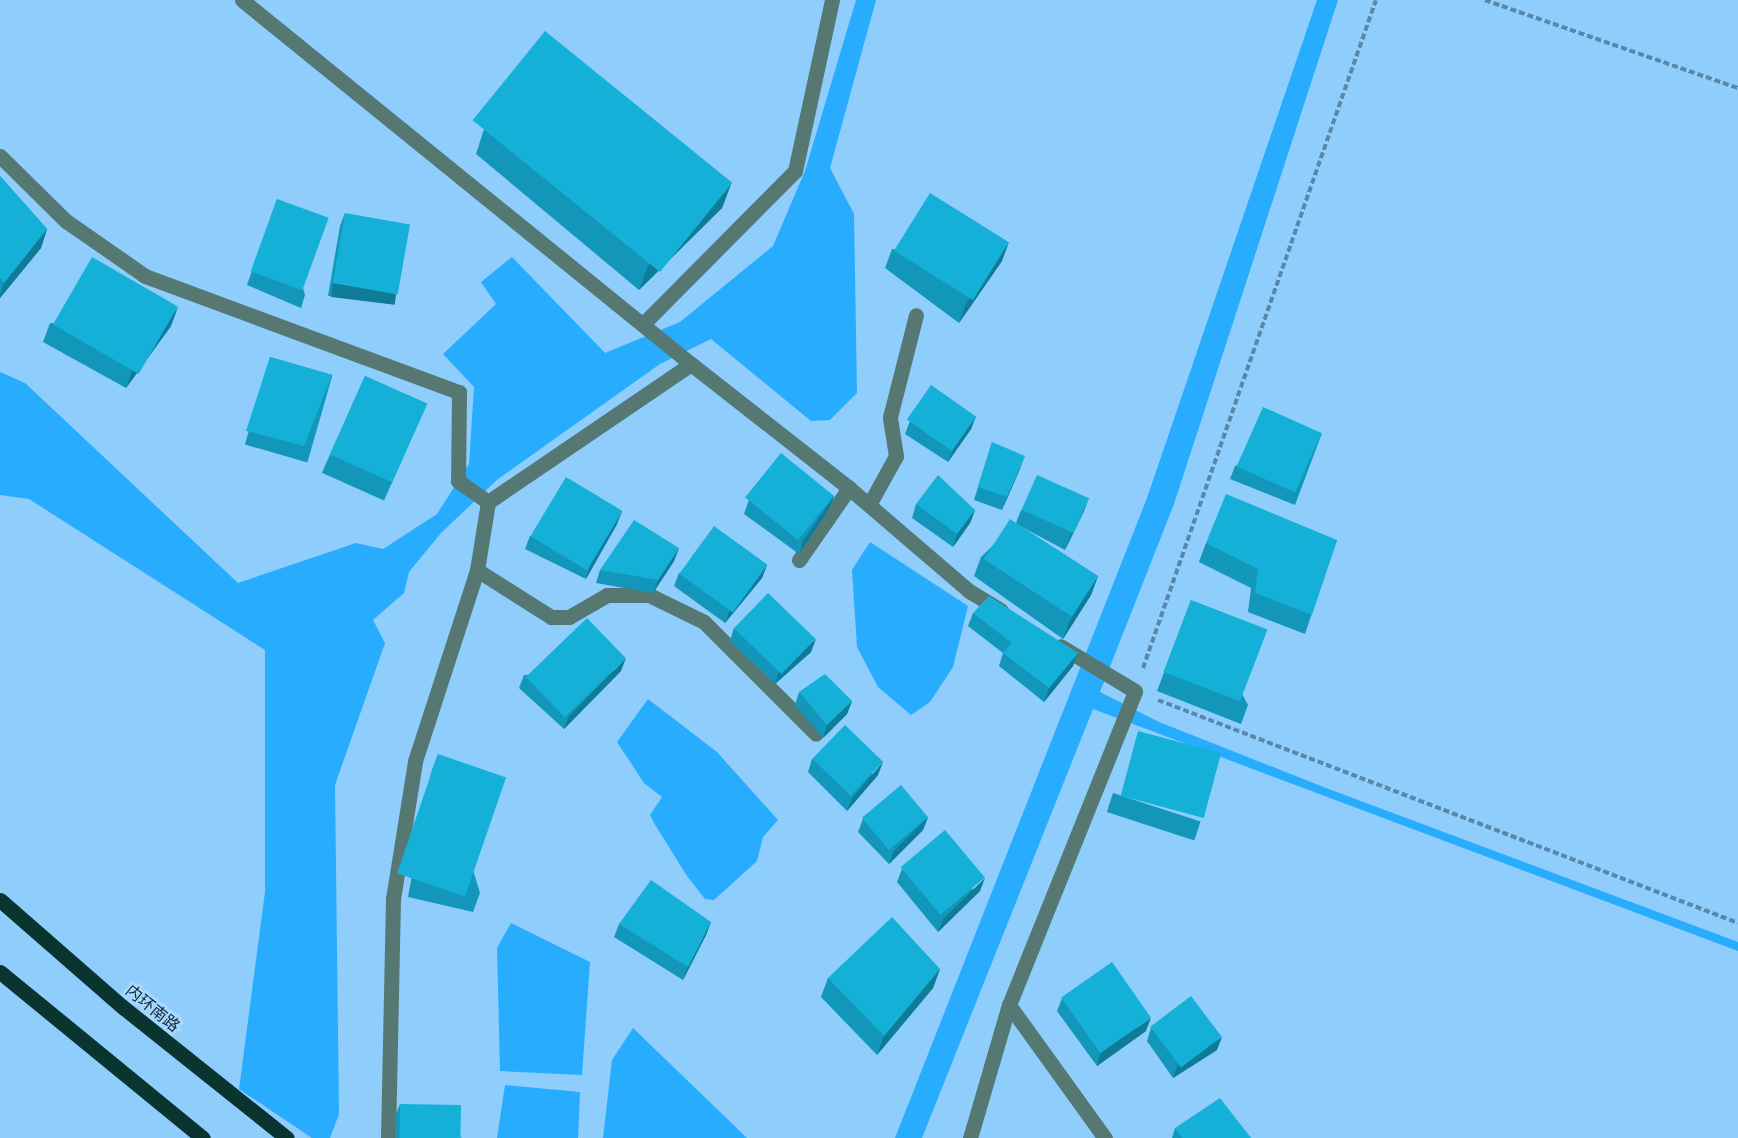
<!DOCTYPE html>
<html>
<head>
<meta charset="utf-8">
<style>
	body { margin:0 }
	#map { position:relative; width:1738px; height:1138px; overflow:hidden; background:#8fcdfc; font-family:"Noto Sans","Noto Sans SC",sans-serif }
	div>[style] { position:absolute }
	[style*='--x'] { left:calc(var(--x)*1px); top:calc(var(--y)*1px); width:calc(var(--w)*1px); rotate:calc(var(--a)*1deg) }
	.water>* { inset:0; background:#28acfd }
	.path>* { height:4px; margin-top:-2px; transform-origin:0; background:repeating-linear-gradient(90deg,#5987aa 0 6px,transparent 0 9px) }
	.minor>* { height:15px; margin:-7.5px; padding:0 7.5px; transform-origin:7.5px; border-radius:7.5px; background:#557872 }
	.major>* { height:15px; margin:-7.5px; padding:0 7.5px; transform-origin:7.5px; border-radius:7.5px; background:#0a342f }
	.wall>* { inset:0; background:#1297ba; transform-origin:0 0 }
	.shaded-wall>* { inset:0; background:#0f7b97; transform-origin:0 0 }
	.building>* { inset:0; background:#15b0d8; transform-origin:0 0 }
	span { translate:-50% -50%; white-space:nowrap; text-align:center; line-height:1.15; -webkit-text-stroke:6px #a8d8fe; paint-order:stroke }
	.street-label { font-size:16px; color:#0d2638 }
</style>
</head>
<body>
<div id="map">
	<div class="water">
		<div style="clip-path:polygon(856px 0,876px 0,830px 168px,854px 214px,857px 393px,830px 420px,811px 421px,711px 339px,660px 364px,498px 479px,441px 533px,409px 572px,404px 593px,373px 620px,385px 643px,335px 785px,339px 1114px,330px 1138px,312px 1138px,239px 1089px,265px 892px,265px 650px,29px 499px,0 495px,0 372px,25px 383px,238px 583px,356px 543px,383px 549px,437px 514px,469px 464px,474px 387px,443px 354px,496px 304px,481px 282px,512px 257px,605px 353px,680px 322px,773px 246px,805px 171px)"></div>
		<div style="clip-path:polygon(1317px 0,1338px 0,1174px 504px,1100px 692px,1159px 722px,1326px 788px,1738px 942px,1738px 951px,1093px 709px,922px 1138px,895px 1138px,1147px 498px)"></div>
		<div style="clip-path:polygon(870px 542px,968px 606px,953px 667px,930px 702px,911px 715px,878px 687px,857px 647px,852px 570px)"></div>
		<div style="clip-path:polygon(648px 699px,717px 752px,778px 820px,763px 837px,757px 861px,714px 900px,705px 899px,687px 876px,654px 823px,650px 815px,662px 797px,644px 783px,617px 742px)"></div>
		<div style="clip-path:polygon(511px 923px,590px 962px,582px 1075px,500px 1071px,497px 948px)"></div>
		<div style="clip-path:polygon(633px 1028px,747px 1138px,603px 1138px,612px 1060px)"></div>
		<div style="clip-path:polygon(505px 1085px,580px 1092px,578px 1138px,497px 1138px)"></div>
	</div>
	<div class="path">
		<div style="--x:1485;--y:0;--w:268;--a:19.2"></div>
		<div style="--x:1143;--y:668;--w:707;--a:-70.77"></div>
		<div style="--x:1158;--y:700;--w:621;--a:21.03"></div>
	</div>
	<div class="minor">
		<div style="--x:242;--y:0;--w:578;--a:39.03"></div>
		<div style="--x:0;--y:156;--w:93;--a:44.6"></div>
		<div style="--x:66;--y:221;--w:96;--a:34.8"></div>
		<div style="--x:145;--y:276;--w:335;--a:20.3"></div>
		<div style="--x:459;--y:392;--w:89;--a:90.6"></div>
		<div style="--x:458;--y:481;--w:37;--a:35"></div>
		<div style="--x:643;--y:324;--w:216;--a:-45.2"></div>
		<div style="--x:795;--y:171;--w:175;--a:-77.8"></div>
		<div style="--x:869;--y:505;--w:56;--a:-61.1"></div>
		<div style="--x:896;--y:456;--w:39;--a:-99"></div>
		<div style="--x:890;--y:417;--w:105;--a:-75.7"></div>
		<div style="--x:799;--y:560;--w:88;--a:-55.2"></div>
		<div style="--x:477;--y:570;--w:88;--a:32.4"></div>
		<div style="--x:551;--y:617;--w:18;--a:0"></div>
		<div style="--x:569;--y:617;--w:44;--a:-30.1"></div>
		<div style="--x:607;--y:595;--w:42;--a:0"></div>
		<div style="--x:649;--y:595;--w:61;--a:26.1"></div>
		<div style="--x:704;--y:622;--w:158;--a:45"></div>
		<div style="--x:1009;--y:1005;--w:164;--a:54.2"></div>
		<div style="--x:388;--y:1138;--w:239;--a:-88.8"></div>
		<div style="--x:393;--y:899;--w:140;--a:-80.9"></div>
		<div style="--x:415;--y:761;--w:201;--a:-72"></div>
		<div style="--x:477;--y:570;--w:69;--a:-80.8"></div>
		<div style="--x:488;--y:502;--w:245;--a:-34.2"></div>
		<div style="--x:691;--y:364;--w:201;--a:38.1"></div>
		<div style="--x:849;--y:488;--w:158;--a:40.6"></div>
		<div style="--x:969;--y:591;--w:37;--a:31"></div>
		<div style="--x:970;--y:1138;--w:139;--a:-73.7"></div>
		<div style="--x:1009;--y:1005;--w:338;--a:-68.1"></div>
		<div style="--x:1135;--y:691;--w:87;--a:-149"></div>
	</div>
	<div class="major">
		<div style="--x:0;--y:900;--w:164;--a:41.1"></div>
		<div style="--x:124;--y:1008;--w:208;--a:38.6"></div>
		<div style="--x:0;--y:972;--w:262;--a:39.3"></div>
	</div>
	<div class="wall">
		<div style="clip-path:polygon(484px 129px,731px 184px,722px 208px,639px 290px,476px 154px)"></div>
		<div style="clip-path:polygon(0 176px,47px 229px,41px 248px,0 298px)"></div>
		<div style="clip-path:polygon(277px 199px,305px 295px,301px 308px,247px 285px)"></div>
		<div style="clip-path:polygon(345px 213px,397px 291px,392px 304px,328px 296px,340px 226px)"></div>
		<div style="clip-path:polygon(892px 249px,1002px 261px,959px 323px,885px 268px)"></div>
		<div style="clip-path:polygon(50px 323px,171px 326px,126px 388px,43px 342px)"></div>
		<div style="left:270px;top:357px;width:65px;height:91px;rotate:16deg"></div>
		<div style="left:365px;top:376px;width:68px;height:106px;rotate:24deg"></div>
		<div style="clip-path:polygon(976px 416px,971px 429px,948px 462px,905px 434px,910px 421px)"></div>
		<div style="clip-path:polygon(1322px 433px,1295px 505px,1230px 479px,1235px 466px)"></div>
		<div style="clip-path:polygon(992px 442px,1020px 469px,1002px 510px,974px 500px)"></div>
		<div style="clip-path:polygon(834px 496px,829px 509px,799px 554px,744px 514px,749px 500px)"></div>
		<div style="clip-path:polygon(916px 504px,975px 510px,970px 523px,953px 547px,912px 518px)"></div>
		<div style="clip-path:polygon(1021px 510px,1084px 511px,1065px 550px,1020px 526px,1098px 576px,1091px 595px,1063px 639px,974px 576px,981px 557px,1016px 523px)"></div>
		<div style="clip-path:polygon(622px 511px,617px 524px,586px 579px,525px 549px,530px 536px)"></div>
		<div style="clip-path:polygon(1337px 540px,1305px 634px,1248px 612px,1251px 588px,1199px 562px,1206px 543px)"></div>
		<div style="clip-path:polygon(679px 548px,674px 561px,653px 593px,596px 583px,600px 570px)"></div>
		<div style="clip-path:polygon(767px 565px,762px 578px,725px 623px,674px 586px,679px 573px)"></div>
		<div style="clip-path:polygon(1191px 600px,1248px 705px,1241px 724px,1157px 691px)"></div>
		<div style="clip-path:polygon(973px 613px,1078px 653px,1073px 666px,1044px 702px,999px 666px,1003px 653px,968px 626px)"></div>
		<div style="clip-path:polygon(734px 628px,811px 652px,775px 684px,730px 641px)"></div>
		<div style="clip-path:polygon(621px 671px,564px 729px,519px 688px,524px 675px)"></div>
		<div style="clip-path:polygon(799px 692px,852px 701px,847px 714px,823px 738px,795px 705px)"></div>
		<div style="clip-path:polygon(438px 754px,480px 893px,473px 912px,408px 897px,431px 773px)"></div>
		<div style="clip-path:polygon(812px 759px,878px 775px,847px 811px,808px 772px)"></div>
		<div style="left:1113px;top:793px;width:92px;height:20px;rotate:18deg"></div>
		<div style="clip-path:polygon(928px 817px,923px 830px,889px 864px,858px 832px,863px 819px)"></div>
		<div style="clip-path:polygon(902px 869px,980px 891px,938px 932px,897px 882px)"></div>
		<div style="clip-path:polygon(711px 922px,706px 935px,683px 980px,614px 937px,619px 924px)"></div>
		<div style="clip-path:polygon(940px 969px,933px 988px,877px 1055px,821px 997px,828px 978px)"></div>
		<div style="clip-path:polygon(1062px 998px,1146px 1031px,1097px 1066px,1057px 1011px)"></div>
		<div style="clip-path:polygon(1151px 1028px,1217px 1050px,1173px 1078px,1147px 1041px)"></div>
		<div style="clip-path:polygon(400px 1104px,462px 1138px,395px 1138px,395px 1117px)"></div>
		<div style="clip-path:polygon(1175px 1128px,1251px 1138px,1172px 1138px)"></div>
	</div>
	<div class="shaded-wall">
		<div style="clip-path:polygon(731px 184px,722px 208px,639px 290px,648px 266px)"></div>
		<div style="clip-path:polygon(47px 229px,41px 248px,0 298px,0 295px,4px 283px)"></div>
		<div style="clip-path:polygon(1009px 242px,1002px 261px,959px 323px,966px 304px)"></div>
		<div style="left:333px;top:283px;width:64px;height:14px;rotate:7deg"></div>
		<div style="clip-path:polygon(178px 307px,171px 326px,126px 388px,133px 369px)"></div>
		<div style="clip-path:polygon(976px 416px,971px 429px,948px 462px,953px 449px)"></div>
		<div style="clip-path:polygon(1025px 456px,1020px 469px,1002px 510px,1007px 497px)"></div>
		<div style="clip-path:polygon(834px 496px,829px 509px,799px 554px,803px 541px)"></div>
		<div style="clip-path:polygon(1089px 498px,1084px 511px,1065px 550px,1070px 537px)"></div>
		<div style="clip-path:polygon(975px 510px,970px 523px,953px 547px,957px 534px)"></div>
		<div style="clip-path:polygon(622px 511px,617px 524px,586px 579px,590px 566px)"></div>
		<div style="clip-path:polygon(679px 548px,674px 561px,653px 593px,658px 580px)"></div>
		<div style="clip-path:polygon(767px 565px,762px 578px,725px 623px,730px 610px)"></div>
		<div style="clip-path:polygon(1098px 576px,1091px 595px,1063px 639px,1070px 620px)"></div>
		<div style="clip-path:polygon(816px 639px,811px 652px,775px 684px,779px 671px)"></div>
		<div style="clip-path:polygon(1078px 653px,1073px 666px,1044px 702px,1049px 688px)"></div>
		<div style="clip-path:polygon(626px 658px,621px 671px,564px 729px,569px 716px)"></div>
		<div style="clip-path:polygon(852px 701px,847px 714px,823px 738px,827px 725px)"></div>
		<div style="clip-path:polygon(883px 762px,878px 775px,847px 811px,852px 798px)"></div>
		<div style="clip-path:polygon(928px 817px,923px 830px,889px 864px,894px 851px)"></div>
		<div style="clip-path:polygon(985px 878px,980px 891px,938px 932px,943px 919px)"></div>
		<div style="clip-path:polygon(711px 922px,706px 935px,683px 980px,688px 967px)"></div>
		<div style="clip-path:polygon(940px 969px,933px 988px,877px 1055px,884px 1036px)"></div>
		<div style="clip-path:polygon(1151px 1018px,1146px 1031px,1097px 1066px,1101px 1052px)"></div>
		<div style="clip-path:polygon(1222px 1037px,1217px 1050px,1173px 1078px,1178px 1065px)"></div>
	</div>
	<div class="building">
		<div style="left:545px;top:31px;width:241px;height:115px;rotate:39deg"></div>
		<div style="clip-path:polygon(0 176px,47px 229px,4px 283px,0 278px)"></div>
		<div style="left:930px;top:193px;width:93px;height:68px;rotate:32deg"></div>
		<div style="left:277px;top:199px;width:55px;height:77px;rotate:20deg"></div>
		<div style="left:345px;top:213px;width:66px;height:71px;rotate:10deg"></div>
		<div style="left:92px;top:257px;width:99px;height:78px;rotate:30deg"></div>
		<div style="clip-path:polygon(270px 357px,332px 375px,304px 446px,246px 431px)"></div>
		<div style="left:365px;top:376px;width:68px;height:86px;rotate:24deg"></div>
		<div style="left:931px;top:385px;width:55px;height:42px;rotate:35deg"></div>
		<div style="left:1263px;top:407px;width:64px;height:65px;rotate:24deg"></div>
		<div style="clip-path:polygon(992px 442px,1025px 456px,1007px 497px,978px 487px)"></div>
		<div style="left:781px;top:453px;width:68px;height:57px;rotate:39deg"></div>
		<div style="clip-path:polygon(938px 475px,975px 510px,957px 534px,916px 504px)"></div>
		<div style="left:1037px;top:475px;width:57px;height:38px;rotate:24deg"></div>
		<div style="left:566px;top:477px;width:66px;height:69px;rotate:31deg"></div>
		<div style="clip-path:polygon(1226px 494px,1337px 540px,1312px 615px,1255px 593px,1258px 569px,1206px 543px)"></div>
		<div style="left:1010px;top:519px;width:105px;height:48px;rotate:33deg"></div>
		<div style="clip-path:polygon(634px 520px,679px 548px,658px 580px,600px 570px)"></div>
		<div style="left:714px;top:526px;width:66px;height:59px;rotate:36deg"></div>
		<div style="left:768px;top:593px;width:66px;height:49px;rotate:44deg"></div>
		<div style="clip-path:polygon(989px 596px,1078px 653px,1049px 688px,1003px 653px,1012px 643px,973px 613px)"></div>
		<div style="left:1191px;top:600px;width:82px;height:77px;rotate:21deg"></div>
		<div style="left:587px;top:618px;width:56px;height:85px;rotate:46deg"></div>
		<div style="clip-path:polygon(825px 674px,852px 701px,827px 725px,799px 692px)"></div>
		<div style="left:845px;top:725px;width:53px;height:47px;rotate:44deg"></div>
		<div style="left:1138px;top:731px;width:86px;height:67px;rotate:15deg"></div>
		<div style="left:438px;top:754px;width:72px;height:126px;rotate:19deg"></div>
		<div style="left:901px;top:785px;width:42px;height:51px;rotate:50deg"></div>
		<div style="left:945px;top:830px;width:62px;height:58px;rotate:50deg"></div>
		<div style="clip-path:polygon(651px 880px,711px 922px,688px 967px,619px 924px)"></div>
		<div style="clip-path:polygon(892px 917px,940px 969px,884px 1036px,828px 978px)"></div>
		<div style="left:1112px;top:962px;width:68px;height:62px;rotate:55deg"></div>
		<div style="left:1191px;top:996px;width:51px;height:51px;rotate:53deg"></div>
		<div style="clip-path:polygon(1220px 1098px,1251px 1138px,1182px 1138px,1175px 1128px)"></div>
		<div style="left:400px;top:1104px;width:61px;height:34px;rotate:1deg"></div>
	</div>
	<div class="street-label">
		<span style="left:153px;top:1008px;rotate:39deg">内环南路</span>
	</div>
</div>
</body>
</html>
